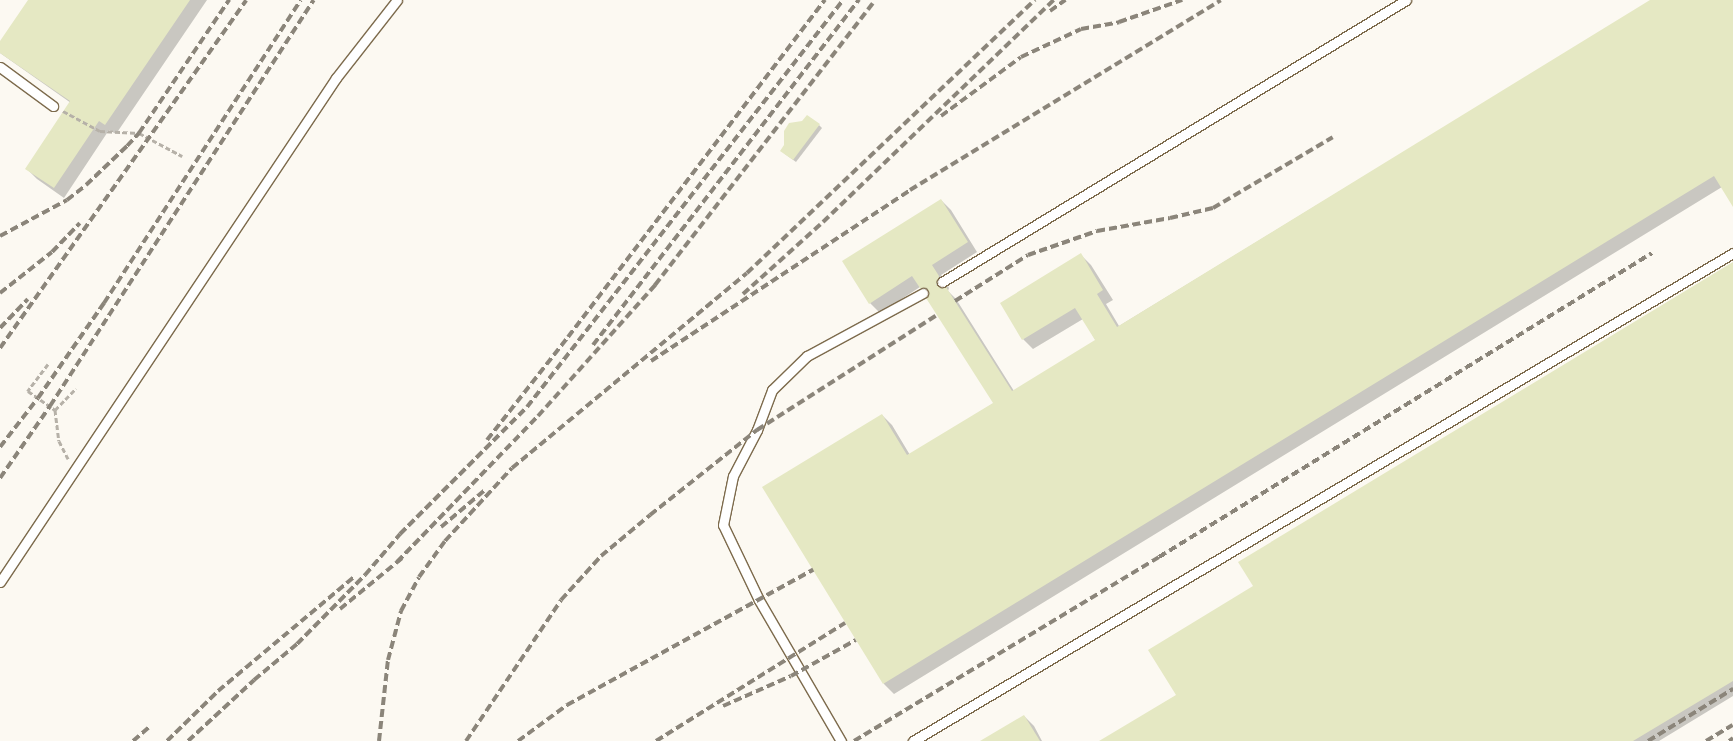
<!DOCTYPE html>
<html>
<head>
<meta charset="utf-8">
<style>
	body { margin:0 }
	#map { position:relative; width:1733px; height:741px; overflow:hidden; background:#fcf9f2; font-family:Bitter,serif }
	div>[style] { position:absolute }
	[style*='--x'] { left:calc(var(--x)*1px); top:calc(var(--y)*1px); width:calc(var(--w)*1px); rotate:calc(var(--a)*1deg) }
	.shadow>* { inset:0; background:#0003 }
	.building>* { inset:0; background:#e5e8c3 }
	.path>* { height:3px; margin-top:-1.5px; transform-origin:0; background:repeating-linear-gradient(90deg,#b6b1a8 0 5px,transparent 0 7.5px) }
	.roads { filter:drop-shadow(1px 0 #7d6b4d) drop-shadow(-1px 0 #7d6b4d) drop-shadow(0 1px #7d6b4d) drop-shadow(0 -1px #7d6b4d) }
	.service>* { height:9px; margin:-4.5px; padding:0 4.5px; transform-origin:4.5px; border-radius:4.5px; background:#fff }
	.rail>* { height:4px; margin-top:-2px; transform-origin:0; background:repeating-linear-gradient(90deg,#8b857a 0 8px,transparent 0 12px) }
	span { translate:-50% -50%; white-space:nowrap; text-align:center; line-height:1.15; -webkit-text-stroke:4px #fcf9f2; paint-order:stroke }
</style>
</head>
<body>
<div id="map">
	<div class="shadow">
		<div style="clip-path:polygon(29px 0,207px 0,116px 134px,109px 130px,64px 198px,37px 179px,27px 169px,71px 103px,0 53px,0 43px)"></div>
		<div style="clip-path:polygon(1653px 0,1733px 0,1733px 205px,1722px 187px,894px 694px,884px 684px,882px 415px,892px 425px,910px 455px,994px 403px,929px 296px,920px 287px,880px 313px,870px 303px,941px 200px,951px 210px,977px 252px,941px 275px,949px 288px,948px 291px,956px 299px,1014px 391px,1096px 341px,1083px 319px,1033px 349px,1023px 339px,1081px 255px,1091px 265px,1113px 300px,1106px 304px,1119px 326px)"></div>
		<div style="clip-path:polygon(819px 125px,822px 128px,796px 162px,785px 154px)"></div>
		<div style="clip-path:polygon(1733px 263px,1733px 696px,1659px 741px,1102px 741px,1177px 695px,1255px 586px)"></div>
		<div style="clip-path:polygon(1024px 716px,1034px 726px,1042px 741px,983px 741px)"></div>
	</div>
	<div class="building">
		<div style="clip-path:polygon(28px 0,190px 0,105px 125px,99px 121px,54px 188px,25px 169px,70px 101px,0 53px,0 41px)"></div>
		<div style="clip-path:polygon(1650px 0,1733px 0,1733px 207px,1714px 176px,883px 684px,762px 487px,882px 414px,907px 455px,993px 403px,926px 298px,929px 294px,927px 288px,920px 288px,912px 276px,869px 304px,842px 261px,941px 199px,968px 242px,932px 265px,939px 276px,936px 285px,942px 288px,946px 287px,1012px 391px,1095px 340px,1075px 308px,1022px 340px,1000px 303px,1081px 253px,1103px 290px,1097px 294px,1117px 327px)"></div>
		<div style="clip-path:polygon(807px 115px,820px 124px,793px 160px,780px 151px,784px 145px,784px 131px,789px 123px,802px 121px)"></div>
		<div style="clip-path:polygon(1733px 262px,1733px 681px,1633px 741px,1099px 741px,1176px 695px,1148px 650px,1253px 586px,1238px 562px)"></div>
		<div style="clip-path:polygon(1024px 715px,1040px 741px,980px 741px)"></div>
	</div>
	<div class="path">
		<div style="--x:63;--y:111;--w:42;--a:28.4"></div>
		<div style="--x:100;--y:131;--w:39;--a:3"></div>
		<div style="--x:139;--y:133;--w:49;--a:28.1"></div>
		<div style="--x:48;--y:364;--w:34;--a:127"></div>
		<div style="--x:28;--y:391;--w:33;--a:35"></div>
		<div style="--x:55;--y:410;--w:31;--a:83"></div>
		<div style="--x:59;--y:441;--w:20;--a:63"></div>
		<div style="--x:55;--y:410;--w:30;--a:-46"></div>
	</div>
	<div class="roads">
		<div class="service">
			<div style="--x:0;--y:67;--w:66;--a:36.3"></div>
			<div style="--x:942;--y:282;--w:543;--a:-31.29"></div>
			<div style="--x:0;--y:582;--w:606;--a:-56.31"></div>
			<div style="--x:336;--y:78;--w:99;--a:-52"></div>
			<div style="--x:841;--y:741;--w:163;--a:-120.2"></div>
			<div style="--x:759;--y:600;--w:83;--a:-115.6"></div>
			<div style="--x:723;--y:525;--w:50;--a:-78.5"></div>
			<div style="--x:733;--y:476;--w:52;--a:-62.4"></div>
			<div style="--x:757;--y:430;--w:43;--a:-69.4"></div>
			<div style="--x:772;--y:390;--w:49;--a:-44.2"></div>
			<div style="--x:807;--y:356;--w:132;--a:-28.5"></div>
			<div style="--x:913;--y:741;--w:954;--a:-30.76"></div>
		</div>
	</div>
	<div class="rail">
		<div style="--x:1050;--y:11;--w:19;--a:-36"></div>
		<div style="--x:941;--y:116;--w:99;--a:-36.4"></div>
		<div style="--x:1021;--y:57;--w:66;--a:-25"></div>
		<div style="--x:1081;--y:29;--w:39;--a:-10"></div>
		<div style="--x:1119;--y:22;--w:67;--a:-19.2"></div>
		<div style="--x:0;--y:236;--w:76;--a:-28.2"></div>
		<div style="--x:67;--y:200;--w:24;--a:-38"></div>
		<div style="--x:86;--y:185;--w:57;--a:-43.6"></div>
		<div style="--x:127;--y:146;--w:18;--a:-47"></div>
		<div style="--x:139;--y:133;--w:161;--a:-55.9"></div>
		<div style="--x:0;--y:293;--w:66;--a:-38.3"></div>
		<div style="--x:52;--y:252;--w:40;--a:-46"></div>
		<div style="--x:743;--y:294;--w:108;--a:-42"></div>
		<div style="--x:823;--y:222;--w:320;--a:-43.9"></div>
		<div style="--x:955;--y:301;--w:86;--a:-32.2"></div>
		<div style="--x:1028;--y:255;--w:73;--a:-19.2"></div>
		<div style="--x:1097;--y:231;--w:74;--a:-10.1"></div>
		<div style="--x:1170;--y:218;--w:44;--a:-13.1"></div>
		<div style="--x:1213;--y:208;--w:139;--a:-30.6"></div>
		<div style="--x:0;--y:328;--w:40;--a:-46"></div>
		<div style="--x:593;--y:345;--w:436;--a:-52.4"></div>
		<div style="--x:0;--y:348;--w:426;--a:-54.7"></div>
		<div style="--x:651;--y:361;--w:310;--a:-33.4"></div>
		<div style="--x:910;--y:190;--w:364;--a:-31.4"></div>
		<div style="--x:487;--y:440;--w:131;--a:-51.8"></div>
		<div style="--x:568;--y:337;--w:424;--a:-52.7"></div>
		<div style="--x:0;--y:447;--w:62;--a:-52.2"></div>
		<div style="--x:38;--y:398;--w:116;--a:-55.2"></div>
		<div style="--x:104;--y:303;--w:361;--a:-57"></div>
		<div style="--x:0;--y:478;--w:88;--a:-55.2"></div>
		<div style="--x:50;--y:406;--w:484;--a:-57"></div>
		<div style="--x:441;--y:527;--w:57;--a:-40.1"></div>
		<div style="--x:397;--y:562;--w:203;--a:-46"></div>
		<div style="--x:538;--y:416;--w:176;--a:-48.2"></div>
		<div style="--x:655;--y:285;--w:360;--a:-52.3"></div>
		<div style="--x:340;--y:609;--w:80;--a:-39.4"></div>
		<div style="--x:723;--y:706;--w:74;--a:-23.8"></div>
		<div style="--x:791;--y:676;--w:74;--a:-29"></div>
		<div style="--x:133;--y:741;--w:23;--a:-41"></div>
		<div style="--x:167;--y:741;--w:71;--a:-44.4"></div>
		<div style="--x:218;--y:691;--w:177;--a:-40"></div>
		<div style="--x:188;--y:741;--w:90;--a:-42.7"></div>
		<div style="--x:254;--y:680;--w:56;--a:-39.9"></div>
		<div style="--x:297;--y:644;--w:97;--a:-45.4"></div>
		<div style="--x:365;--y:575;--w:54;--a:-49.5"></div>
		<div style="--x:400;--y:534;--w:180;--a:-45"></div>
		<div style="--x:527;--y:407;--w:515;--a:-52.17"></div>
		<div style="--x:379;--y:741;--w:81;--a:-83.7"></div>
		<div style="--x:388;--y:660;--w:51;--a:-75.1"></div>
		<div style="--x:401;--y:611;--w:38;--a:-62"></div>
		<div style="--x:419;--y:577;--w:44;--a:-54.2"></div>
		<div style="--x:445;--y:541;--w:99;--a:-47.5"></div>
		<div style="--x:512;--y:468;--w:305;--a:-39.7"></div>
		<div style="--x:747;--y:273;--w:397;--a:-43.5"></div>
		<div style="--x:466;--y:741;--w:170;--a:-56"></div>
		<div style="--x:561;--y:600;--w:59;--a:-47.7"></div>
		<div style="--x:601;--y:556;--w:64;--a:-39.9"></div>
		<div style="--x:650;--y:515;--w:137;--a:-38.5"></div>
		<div style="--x:757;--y:430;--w:214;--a:-32.6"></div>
		<div style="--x:518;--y:741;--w:61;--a:-36.3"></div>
		<div style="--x:567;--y:705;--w:281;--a:-28.8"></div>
		<div style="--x:656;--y:741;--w:223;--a:-32"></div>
		<div style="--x:854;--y:741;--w:356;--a:-31.1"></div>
		<div style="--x:1159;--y:557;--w:579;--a:-31.66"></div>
		<div style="--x:1648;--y:741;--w:100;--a:-31.5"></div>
		<div style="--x:1706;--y:741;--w:31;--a:-31"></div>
		<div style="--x:1729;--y:741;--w:5;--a:-37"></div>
	</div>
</div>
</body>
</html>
